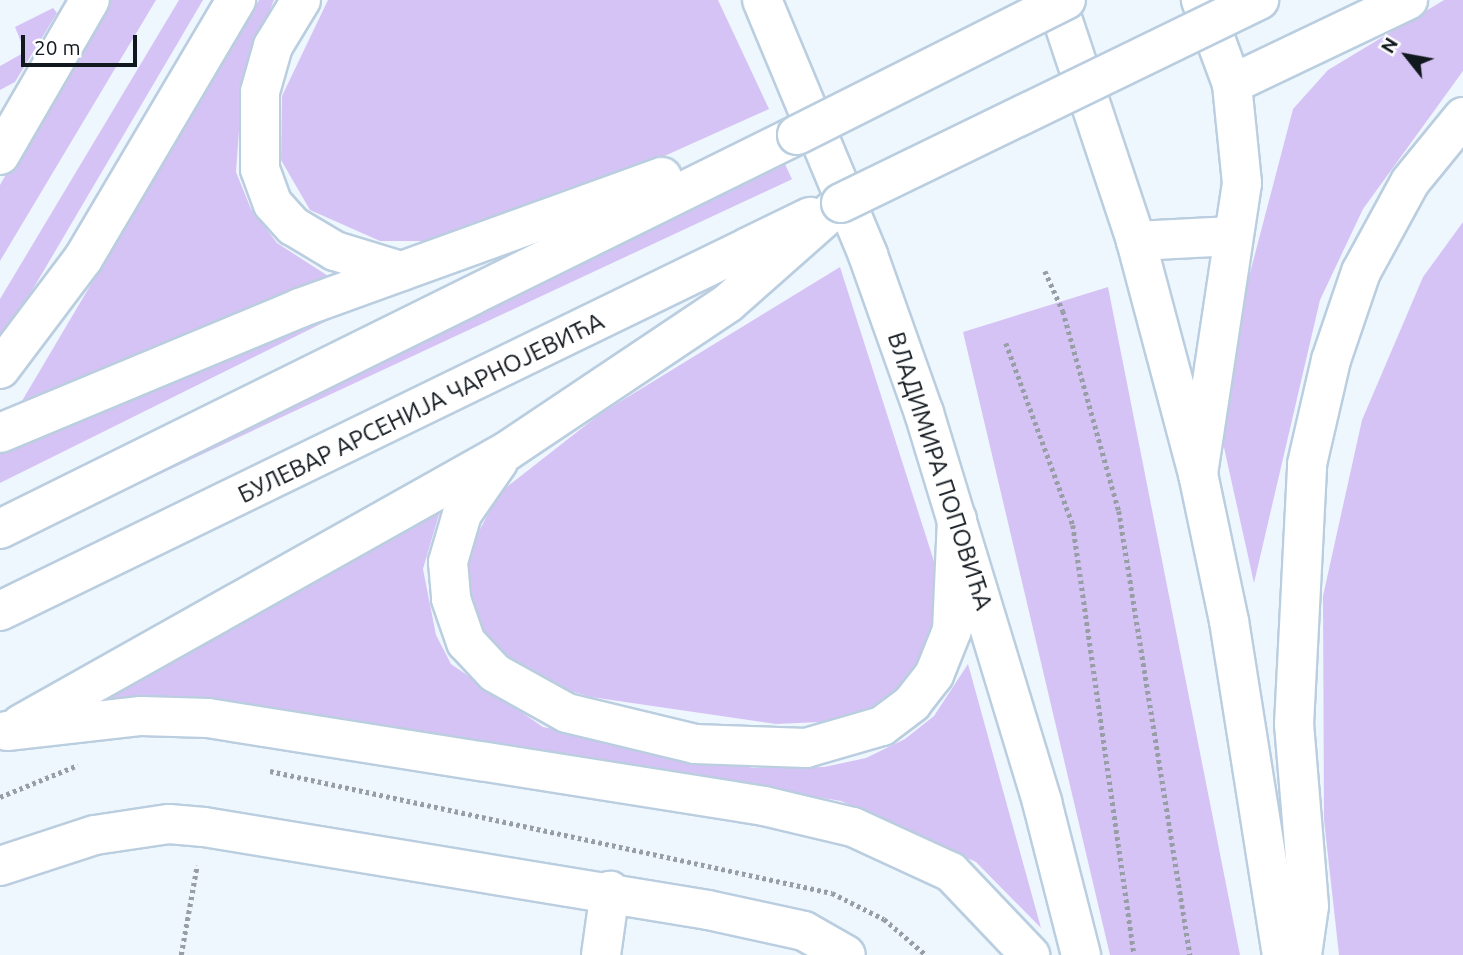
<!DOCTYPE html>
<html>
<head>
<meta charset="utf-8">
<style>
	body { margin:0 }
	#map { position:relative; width:1463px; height:955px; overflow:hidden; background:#eff7fe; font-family:Ubuntu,sans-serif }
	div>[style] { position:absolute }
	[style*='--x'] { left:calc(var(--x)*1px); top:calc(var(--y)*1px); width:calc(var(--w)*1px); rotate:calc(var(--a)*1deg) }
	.green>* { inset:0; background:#d6c3f5; transform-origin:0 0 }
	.path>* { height:4.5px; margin-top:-2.25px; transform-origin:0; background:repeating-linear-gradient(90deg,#979ea5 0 3.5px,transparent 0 7px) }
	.roads { filter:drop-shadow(2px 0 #bacee0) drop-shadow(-2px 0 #bacee0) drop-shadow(0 2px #bacee0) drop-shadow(0 -2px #bacee0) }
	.minor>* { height:38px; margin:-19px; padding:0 19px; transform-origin:19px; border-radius:19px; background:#fff }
	.major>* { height:38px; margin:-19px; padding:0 19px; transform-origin:19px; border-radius:19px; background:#fff }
	.highway>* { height:38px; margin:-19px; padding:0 19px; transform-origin:19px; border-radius:19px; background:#fff }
	.bridges { filter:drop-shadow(2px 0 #bacee0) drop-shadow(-2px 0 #bacee0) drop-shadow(0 2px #bacee0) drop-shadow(0 -2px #bacee0) }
	.highway-bridge>* { height:38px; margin:-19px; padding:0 19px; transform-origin:19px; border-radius:19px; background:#fff }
	span { translate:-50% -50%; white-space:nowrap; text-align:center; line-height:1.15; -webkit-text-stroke:5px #fff; paint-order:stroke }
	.street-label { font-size:24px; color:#11181e }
	.north { position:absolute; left:1372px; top:21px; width:70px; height:70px; -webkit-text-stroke:5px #fff; paint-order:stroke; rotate:301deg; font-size:19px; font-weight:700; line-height:28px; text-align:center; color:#11181e }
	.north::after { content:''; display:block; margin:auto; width:24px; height:32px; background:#11181e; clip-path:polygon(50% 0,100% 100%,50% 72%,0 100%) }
	.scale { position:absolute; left:21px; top:35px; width:116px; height:32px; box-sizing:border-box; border:4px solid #11181e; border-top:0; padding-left:9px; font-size:21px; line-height:24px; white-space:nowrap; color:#11181e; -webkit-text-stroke:5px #fff; paint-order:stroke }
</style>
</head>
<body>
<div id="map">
	<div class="green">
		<div style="clip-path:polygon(105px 0,156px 0,0 261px,0 185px)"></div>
		<div style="clip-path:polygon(179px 0,203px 0,0 345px,0 299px)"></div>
		<div style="clip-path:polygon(259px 0,274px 0,243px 75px,236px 172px,251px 209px,277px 243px,336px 281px,19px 406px)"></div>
		<div style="clip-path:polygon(328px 0,718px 0,769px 109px,591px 189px,427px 241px,380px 241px,310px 210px,281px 160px,282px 96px)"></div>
		<div style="clip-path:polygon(1444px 0,1463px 0,1463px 71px,1363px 209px,1320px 300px,1254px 583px,1219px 425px,1234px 334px,1293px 109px,1328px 70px)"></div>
		<div style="clip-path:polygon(53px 8px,57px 13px,15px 82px,0 90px,0 66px,25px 52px,15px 27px)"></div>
		<div style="left:784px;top:162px;width:19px;height:877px;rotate:65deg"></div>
		<div style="clip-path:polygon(1463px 222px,1463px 955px,1339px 955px,1324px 820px,1323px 596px,1362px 420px,1423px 277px)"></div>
		<div style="clip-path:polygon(840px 267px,939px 577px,938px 619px,909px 683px,884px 705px,842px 721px,776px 724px,591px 697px,556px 687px,507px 659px,483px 632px,467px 583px,468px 552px,499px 493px,600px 414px)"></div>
		<div style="clip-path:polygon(1108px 287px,1240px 955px,1110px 955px,963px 332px)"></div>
		<div style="clip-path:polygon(369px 300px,0 483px,0 452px)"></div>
		<div style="clip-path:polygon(440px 511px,423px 569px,436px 635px,451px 664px,543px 727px,754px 768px,824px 767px,866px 758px,905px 739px,934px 716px,968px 664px,1041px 928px,976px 862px,841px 801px,248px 704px,100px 700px)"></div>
	</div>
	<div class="path">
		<div style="--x:1045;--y:271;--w:44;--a:65.8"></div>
		<div style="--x:1063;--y:311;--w:208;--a:74.4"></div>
		<div style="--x:1119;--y:511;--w:450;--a:80.9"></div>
		<div style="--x:1006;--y:343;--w:194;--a:69.8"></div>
		<div style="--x:1073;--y:525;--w:434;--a:81.9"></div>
		<div style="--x:270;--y:771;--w:575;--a:12.25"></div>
		<div style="--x:832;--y:893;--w:58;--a:26.6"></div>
		<div style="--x:884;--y:919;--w:55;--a:40.6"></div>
		<div style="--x:0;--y:797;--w:84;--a:-22.3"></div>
		<div style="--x:181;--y:955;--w:91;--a:-79.9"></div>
	</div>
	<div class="roads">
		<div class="minor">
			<div style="--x:1232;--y:84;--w:195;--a:-25.5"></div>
			<div style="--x:0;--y:155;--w:179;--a:-59.9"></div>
			<div style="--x:1136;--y:241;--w:97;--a:-3"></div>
			<div style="--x:1198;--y:474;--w:294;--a:-81.4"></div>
			<div style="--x:1242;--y:183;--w:100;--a:-95.8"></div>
			<div style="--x:1232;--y:84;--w:90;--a:-110.3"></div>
			<div style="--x:0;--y:866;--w:100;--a:-18.1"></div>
			<div style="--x:95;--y:835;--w:75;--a:-8.5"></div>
			<div style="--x:169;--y:824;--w:35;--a:5"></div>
			<div style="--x:204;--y:827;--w:511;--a:9.35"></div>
			<div style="--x:708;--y:910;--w:98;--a:12.3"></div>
			<div style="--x:804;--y:931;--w:48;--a:29.7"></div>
			<div style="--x:601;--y:955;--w:65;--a:-82"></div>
		</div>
		<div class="major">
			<div style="--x:762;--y:0;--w:276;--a:67.4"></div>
			<div style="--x:868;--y:255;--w:168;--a:70.5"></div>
			<div style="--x:924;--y:413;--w:407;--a:73.1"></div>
			<div style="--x:1042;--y:802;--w:158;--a:75.7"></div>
			<div style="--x:1056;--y:0;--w:254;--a:71.6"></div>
			<div style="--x:1136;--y:241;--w:241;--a:75.1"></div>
			<div style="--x:1198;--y:474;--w:150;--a:78.1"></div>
			<div style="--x:1229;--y:621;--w:338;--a:81"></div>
		</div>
		<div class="highway">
			<div style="--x:301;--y:0;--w:54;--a:121.3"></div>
			<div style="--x:273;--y:46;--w:48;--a:105.8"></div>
			<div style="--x:260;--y:92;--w:77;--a:90"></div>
			<div style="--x:260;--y:169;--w:37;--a:70"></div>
			<div style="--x:273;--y:204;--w:30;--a:48"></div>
			<div style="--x:293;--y:226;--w:49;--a:30.8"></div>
			<div style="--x:335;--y:251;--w:69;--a:16.9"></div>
			<div style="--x:0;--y:369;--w:138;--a:-53"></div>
			<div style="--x:83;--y:259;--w:301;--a:-59.4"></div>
			<div style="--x:0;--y:433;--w:325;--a:-22.6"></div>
			<div style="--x:300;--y:308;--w:385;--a:-19.9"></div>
			<div style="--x:498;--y:462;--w:63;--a:124.7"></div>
			<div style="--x:462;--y:514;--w:50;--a:106.3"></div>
			<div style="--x:448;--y:562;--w:37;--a:85"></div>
			<div style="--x:451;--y:599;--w:46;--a:70.8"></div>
			<div style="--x:466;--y:642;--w:42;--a:46.9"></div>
			<div style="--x:495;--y:673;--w:82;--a:29.1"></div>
			<div style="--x:567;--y:713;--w:132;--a:13.6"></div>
			<div style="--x:695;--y:744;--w:111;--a:2.1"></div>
			<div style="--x:806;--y:748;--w:79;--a:-16.1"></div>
			<div style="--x:882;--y:726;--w:38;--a:-37"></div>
			<div style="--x:912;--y:703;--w:36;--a:-52"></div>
			<div style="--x:934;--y:675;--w:48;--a:-68.2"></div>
			<div style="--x:952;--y:630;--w:111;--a:-87.4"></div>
			<div style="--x:0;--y:529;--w:889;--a:-26.31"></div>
			<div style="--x:0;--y:611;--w:901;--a:-25.94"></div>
			<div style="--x:21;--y:724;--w:557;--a:-29.32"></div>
			<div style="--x:507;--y:451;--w:266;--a:-33.8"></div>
			<div style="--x:728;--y:303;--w:151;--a:-41.5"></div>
			<div style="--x:7;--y:731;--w:135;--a:-6.4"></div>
			<div style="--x:141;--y:716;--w:67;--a:1.7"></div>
			<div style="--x:208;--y:718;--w:563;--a:8.99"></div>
			<div style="--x:764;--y:806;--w:91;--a:13.3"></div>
			<div style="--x:853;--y:827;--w:108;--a:24.7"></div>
			<div style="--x:951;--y:872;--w:115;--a:46.4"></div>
			<div style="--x:1302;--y:955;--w:49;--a:-81.9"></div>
			<div style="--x:1309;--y:906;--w:182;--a:-94.7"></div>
			<div style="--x:1294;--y:725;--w:261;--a:-87.1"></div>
			<div style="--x:1307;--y:464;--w:107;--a:-77"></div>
			<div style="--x:1331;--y:360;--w:93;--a:-71.2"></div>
			<div style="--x:1361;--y:272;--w:102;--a:-61.4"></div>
			<div style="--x:1410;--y:182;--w:84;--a:-50.8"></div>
		</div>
	</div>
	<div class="bridges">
		<div class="highway-bridge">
			<div style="--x:797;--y:135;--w:301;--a:-26.7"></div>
			<div style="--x:841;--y:203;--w:465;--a:-25.9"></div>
		</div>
	</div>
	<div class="street-label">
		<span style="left:421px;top:408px;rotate:-26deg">БУЛЕВАР АРСЕНИЈА ЧАРНОЈЕВИЋА</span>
		<span style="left:940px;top:471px;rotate:72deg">ВЛАДИМИРА ПОПОВИЋА</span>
	</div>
	<div class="north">N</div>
	<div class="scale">20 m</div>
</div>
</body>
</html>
